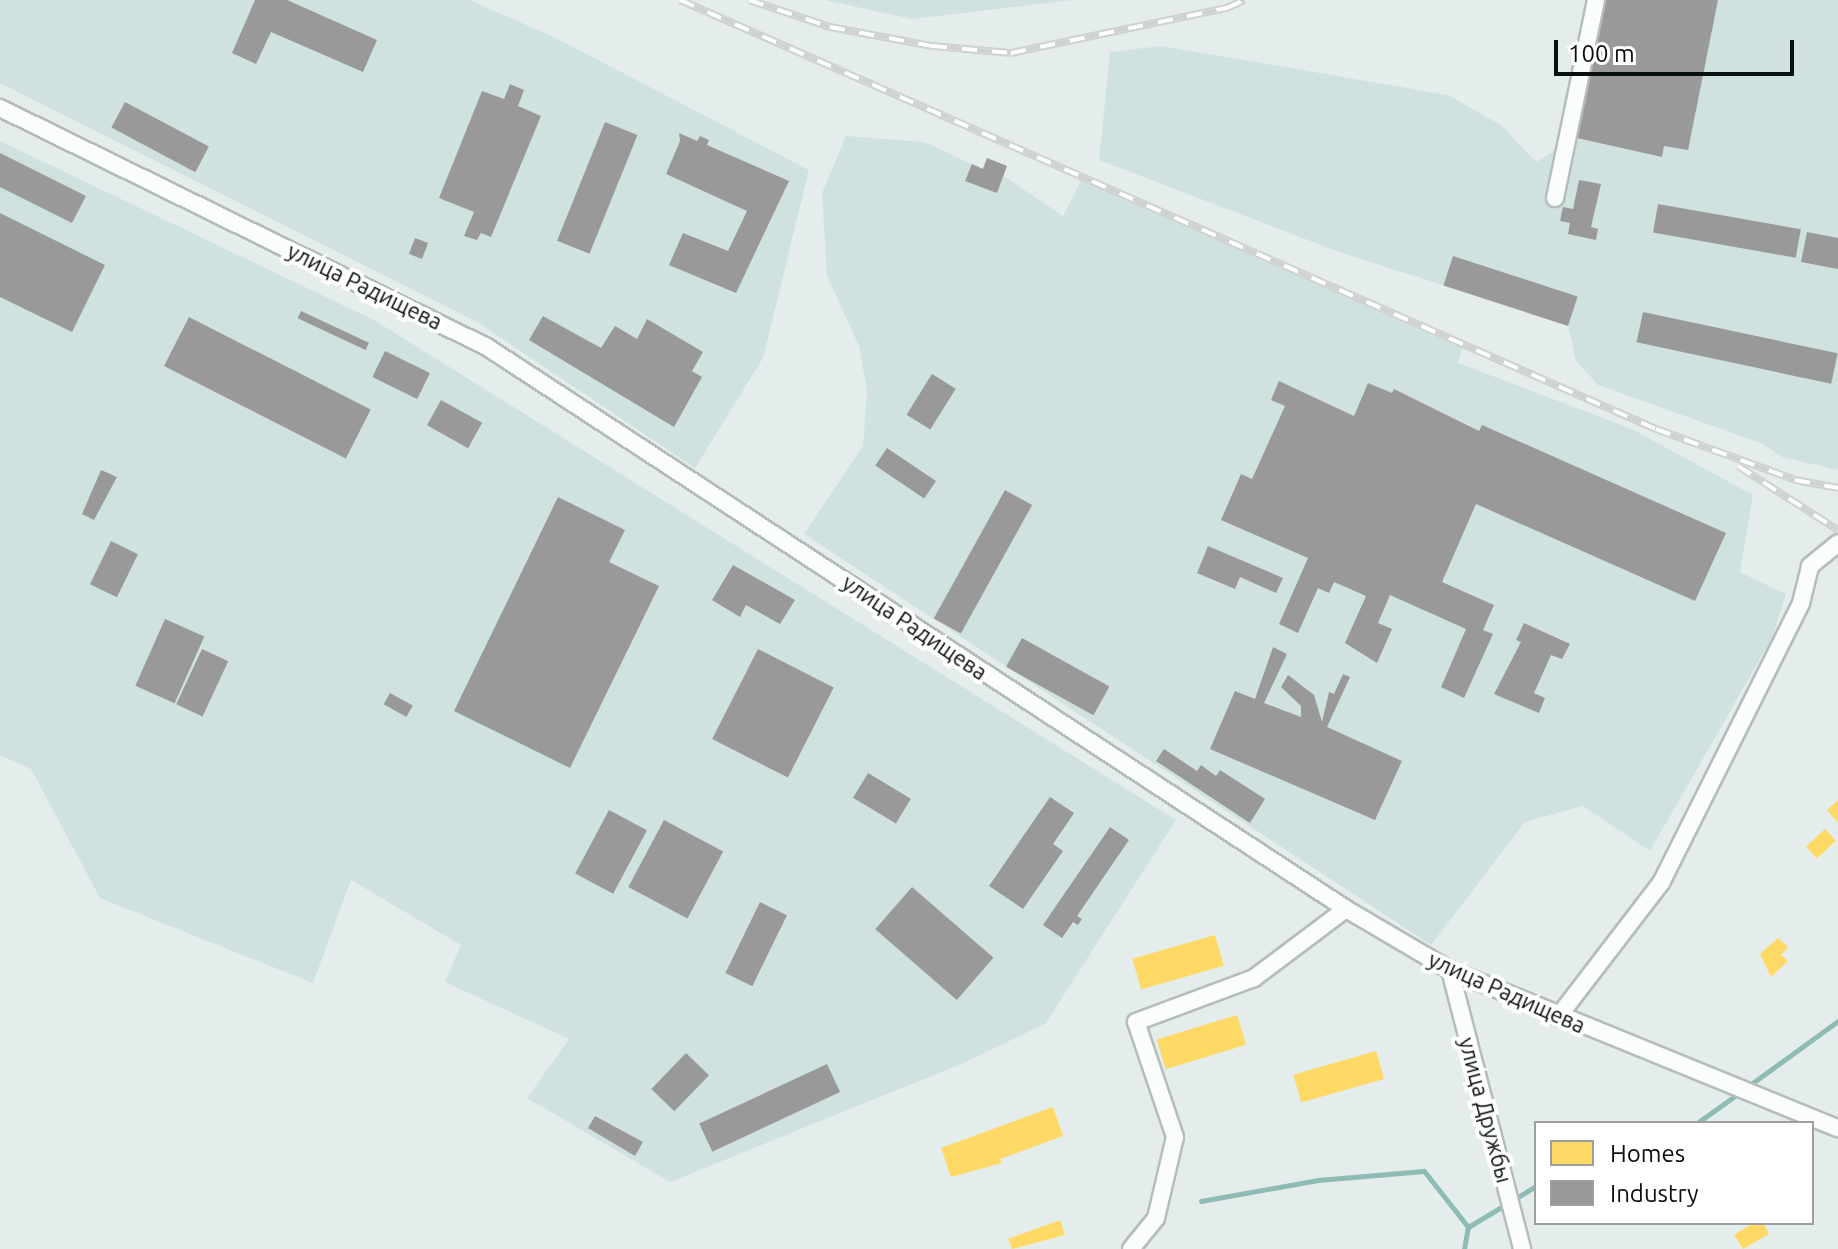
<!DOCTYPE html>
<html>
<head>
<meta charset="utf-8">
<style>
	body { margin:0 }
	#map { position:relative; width:1838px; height:1249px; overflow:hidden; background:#e4edec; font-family:Ubuntu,sans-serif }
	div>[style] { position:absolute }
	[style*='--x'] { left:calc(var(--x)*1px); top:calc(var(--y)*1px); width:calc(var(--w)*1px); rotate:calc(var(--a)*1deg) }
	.built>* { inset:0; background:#d0e2e0 }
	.homes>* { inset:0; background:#ffd966; transform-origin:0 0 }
	.industry>* { inset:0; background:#999; transform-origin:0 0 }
	.stream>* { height:5px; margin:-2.5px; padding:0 2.5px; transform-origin:2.5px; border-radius:2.5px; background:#8ebbb5 }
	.roads { filter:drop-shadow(2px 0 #b5bdbc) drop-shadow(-2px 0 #b5bdbc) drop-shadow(0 2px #b5bdbc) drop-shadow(0 -2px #b5bdbc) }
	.minor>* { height:16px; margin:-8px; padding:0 8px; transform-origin:8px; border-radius:8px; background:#fbfcfc }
	.rail>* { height:8px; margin-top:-4px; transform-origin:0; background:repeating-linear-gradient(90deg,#fff 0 15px,#d0d2d2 0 30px); box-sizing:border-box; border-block:2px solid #d0d2d2 }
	span { translate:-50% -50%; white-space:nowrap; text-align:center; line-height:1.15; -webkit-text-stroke:8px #fff; paint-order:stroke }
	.street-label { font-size:22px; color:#0a0f0f }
	.legend { position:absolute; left:1534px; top:1121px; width:280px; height:104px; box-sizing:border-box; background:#fff; border:2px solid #9d9f9f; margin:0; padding:10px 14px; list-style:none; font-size:24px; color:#0a0f0f }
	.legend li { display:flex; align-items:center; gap:16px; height:40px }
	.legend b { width:40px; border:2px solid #9d9f9f }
	.scale { position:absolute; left:1554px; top:40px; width:240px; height:36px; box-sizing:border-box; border:4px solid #0a0f0f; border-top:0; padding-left:10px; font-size:24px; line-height:28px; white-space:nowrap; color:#0a0f0f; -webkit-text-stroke:6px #fff; paint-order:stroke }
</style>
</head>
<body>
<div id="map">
	<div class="built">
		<div style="clip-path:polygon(0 0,469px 0,554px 37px,809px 170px,763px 358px,695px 468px,477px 322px,0 83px)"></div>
		<div style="clip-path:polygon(824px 0,1074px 0,912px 19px)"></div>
		<div style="clip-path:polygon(1606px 0,1838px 0,1838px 470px,1782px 457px,1763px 444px,1598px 385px,1576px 361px,1568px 325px,1339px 252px,1099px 160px,1110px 52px,1161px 46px,1448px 95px,1501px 125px,1536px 162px,1577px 137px)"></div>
		<div style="clip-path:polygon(846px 136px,925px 142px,982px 169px,987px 158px,1007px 166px,1004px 176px,1063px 216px,1082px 179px,1462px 348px,1458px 363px,1632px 429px,1753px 495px,1740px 572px,1786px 594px,1772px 638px,1650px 851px,1583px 806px,1525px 822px,1431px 945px,804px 534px,863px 446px,867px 391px,859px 346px,827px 276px,822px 193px)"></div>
		<div style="clip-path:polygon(0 141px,374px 320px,1176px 820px,1046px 1023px,966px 1062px,670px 1182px,527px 1098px,569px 1039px,445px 982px,461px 945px,351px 880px,313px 983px,100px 898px,31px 769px,0 755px)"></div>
	</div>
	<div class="homes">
		<div style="clip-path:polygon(1838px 800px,1838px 823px,1827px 810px)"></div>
		<div style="left:1825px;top:829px;width:16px;height:26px;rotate:47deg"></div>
		<div style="left:1215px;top:935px;width:32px;height:86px;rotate:74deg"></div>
		<div style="clip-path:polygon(1778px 938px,1788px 947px,1781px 955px,1788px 961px,1771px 977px,1760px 954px)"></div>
		<div style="left:1237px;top:1015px;width:31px;height:84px;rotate:73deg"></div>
		<div style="left:1376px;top:1051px;width:29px;height:86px;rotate:74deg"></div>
		<div style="clip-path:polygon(1053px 1107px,1063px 1136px,1000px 1159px,1002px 1163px,951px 1177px,941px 1148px)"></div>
		<div style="clip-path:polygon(1060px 1220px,1065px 1235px,1012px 1249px,1008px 1239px)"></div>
		<div style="clip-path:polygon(1753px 1223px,1763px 1223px,1769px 1234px,1743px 1249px,1734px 1235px)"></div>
	</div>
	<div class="industry">
		<div style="clip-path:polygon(255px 0,287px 0,377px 40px,363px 72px,271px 32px,256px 64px,232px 53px)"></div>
		<div style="clip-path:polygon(1606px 0,1718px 0,1688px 150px,1664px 146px,1662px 157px,1577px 138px)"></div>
		<div style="clip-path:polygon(510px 84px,524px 90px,518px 106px,541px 116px,491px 237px,481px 233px,477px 240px,464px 236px,474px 212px,439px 198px,482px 91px,504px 99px)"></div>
		<div style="left:125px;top:102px;width:95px;height:29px;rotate:28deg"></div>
		<div style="left:605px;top:122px;width:35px;height:128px;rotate:22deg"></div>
		<div style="clip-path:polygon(679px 133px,697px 141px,700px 136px,709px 140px,707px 145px,789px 181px,736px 293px,669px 265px,683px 233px,728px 251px,747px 211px,666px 174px,680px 141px)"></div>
		<div style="clip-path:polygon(0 153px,86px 196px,72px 223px,0 187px)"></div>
		<div style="clip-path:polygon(987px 158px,1007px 166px,997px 193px,965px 181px,972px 164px,983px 169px)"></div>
		<div style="clip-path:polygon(1579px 180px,1601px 184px,1591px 227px,1598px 229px,1596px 240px,1568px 234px,1570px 223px,1560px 221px,1563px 207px,1573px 209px)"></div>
		<div style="left:1658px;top:204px;width:145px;height:29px;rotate:10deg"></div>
		<div style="clip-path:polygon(0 213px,105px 265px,72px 332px,0 297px)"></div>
		<div style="clip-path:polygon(1807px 232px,1838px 238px,1838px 269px,1801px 262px)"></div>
		<div style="left:415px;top:238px;width:14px;height:17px;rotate:21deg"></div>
		<div style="left:1453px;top:256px;width:131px;height:31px;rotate:18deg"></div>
		<div style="left:301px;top:311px;width:75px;height:8px;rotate:25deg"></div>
		<div style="left:1643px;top:312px;width:199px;height:31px;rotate:12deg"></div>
		<div style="clip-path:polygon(543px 316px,601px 348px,615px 326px,637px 339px,647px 319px,703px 352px,692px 371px,702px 377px,674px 427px,529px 340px)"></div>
		<div style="left:189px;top:317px;width:204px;height:55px;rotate:27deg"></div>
		<div style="left:385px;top:351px;width:50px;height:29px;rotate:26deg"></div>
		<div style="left:932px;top:374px;width:28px;height:48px;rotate:32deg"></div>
		<div style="clip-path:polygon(1279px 381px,1354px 416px,1368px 383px,1392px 393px,1394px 389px,1479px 431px,1482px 425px,1726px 533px,1695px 601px,1476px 504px,1442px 582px,1494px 605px,1483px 630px,1493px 634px,1464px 698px,1441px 687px,1466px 629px,1390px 595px,1378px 623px,1392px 629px,1377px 663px,1345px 643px,1366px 596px,1334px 582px,1329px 593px,1318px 588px,1298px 633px,1279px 624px,1308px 558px,1221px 520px,1241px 474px,1252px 479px,1285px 406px,1271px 400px)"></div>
		<div style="left:441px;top:400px;width:47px;height:29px;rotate:29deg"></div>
		<div style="left:887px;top:448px;width:59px;height:21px;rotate:34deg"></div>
		<div style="clip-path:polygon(101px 470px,117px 477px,94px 520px,82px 514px)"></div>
		<div style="left:1005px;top:490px;width:31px;height:147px;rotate:29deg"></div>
		<div style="clip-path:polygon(558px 497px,625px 530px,609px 562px,659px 586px,570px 768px,454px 711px)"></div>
		<div style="left:111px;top:541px;width:30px;height:48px;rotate:26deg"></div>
		<div style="clip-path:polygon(1208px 546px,1283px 578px,1276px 593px,1240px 577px,1235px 589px,1197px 573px)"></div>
		<div style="clip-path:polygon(733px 565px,795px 600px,780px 624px,746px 605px,740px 617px,712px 600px)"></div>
		<div style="left:165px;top:619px;width:43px;height:73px;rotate:24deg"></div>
		<div style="clip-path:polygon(1524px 623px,1570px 644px,1562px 659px,1551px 655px,1534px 693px,1545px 698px,1539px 713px,1494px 694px,1521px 642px,1516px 640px)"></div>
		<div style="left:1022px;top:638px;width:100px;height:33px;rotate:29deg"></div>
		<div style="clip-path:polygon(1273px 647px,1287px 654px,1264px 703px,1301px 717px,1301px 706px,1281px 687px,1288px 675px,1314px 695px,1322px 722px,1329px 692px,1334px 694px,1343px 674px,1350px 677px,1327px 727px,1402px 761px,1375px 820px,1210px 749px,1235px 691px,1255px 699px)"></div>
		<div style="left:202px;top:649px;width:29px;height:61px;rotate:25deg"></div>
		<div style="left:758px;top:649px;width:85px;height:101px;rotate:27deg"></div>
		<div style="left:390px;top:693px;width:26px;height:13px;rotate:29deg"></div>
		<div style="clip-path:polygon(1164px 749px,1197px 771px,1201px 765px,1216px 776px,1220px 770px,1265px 799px,1250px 823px,1156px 761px)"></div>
		<div style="left:868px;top:773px;width:50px;height:29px;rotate:31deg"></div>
		<div style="clip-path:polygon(1050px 797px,1074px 813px,1053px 844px,1063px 851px,1023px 909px,989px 886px)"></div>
		<div style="left:609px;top:810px;width:43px;height:72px;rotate:28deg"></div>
		<div style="left:664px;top:820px;width:67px;height:76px;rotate:28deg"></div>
		<div style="clip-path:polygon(1110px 827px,1129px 840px,1077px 916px,1082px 919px,1078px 925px,1073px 922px,1062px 938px,1043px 925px)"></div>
		<div style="left:912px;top:887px;width:108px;height:56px;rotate:41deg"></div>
		<div style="left:760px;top:902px;width:30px;height:79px;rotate:26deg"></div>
		<div style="left:686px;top:1053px;width:32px;height:50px;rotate:44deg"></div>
		<div style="left:827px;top:1064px;width:31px;height:141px;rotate:65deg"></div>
		<div style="clip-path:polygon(595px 1116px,643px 1142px,635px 1156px,588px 1128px)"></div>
	</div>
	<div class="stream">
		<div style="--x:1747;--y:1087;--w:112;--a:-36"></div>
		<div style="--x:1697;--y:1123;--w:52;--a:-35.5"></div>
		<div style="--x:1201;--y:1201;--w:119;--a:-10.2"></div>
		<div style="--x:1318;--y:1180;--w:106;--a:-4.9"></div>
		<div style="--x:1424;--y:1171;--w:71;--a:51.8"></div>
		<div style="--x:1464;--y:1249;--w:22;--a:-80"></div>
		<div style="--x:1468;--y:1227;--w:79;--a:-31.1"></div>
	</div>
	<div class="roads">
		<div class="minor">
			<div style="--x:0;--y:108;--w:542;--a:26.14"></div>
			<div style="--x:487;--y:347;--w:1027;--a:33.19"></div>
			<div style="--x:1346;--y:909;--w:121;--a:30.4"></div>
			<div style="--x:1450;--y:970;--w:419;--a:22.2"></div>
			<div style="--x:1555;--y:198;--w:202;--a:-78.3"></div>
			<div style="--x:1450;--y:970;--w:288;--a:75.5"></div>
			<div style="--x:1558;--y:1017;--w:169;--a:-52.5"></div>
			<div style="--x:1661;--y:883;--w:313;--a:-63.4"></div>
			<div style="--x:1801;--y:603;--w:38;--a:-76"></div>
			<div style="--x:1810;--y:566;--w:36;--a:-39"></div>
			<div style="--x:1131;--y:1249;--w:40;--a:-51"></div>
			<div style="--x:1156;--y:1218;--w:83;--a:-76.8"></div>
			<div style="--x:1175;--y:1137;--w:121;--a:-108.7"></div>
			<div style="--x:1136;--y:1022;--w:126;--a:-20.4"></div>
			<div style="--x:1254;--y:978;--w:115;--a:-36.9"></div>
		</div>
	</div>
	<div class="rail">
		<div style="--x:680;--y:0;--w:1066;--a:23.73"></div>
		<div style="--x:1656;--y:429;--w:148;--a:20.1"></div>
		<div style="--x:1795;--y:480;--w:44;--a:10.5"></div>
		<div style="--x:749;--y:0;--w:85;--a:18.4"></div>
		<div style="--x:830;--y:27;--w:104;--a:10.6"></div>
		<div style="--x:932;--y:46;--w:79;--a:5.1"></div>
		<div style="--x:1011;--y:53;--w:221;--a:-11.8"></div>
		<div style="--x:1227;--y:8;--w:19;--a:-25"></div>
		<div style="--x:1738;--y:466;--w:119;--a:32.6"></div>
	</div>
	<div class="street-label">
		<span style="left:365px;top:286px;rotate:26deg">улица Радищева</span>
		<span style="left:915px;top:627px;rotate:34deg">улица Радищева</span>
		<span style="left:1507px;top:992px;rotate:24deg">улица Радищева</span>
		<span style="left:1486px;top:1110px;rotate:75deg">улица Дружбы</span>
	</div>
	<ul class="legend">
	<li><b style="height:22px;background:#ffd966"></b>Homes</li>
	<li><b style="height:22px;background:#999"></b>Industry</li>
	</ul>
	<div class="scale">100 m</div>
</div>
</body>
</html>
